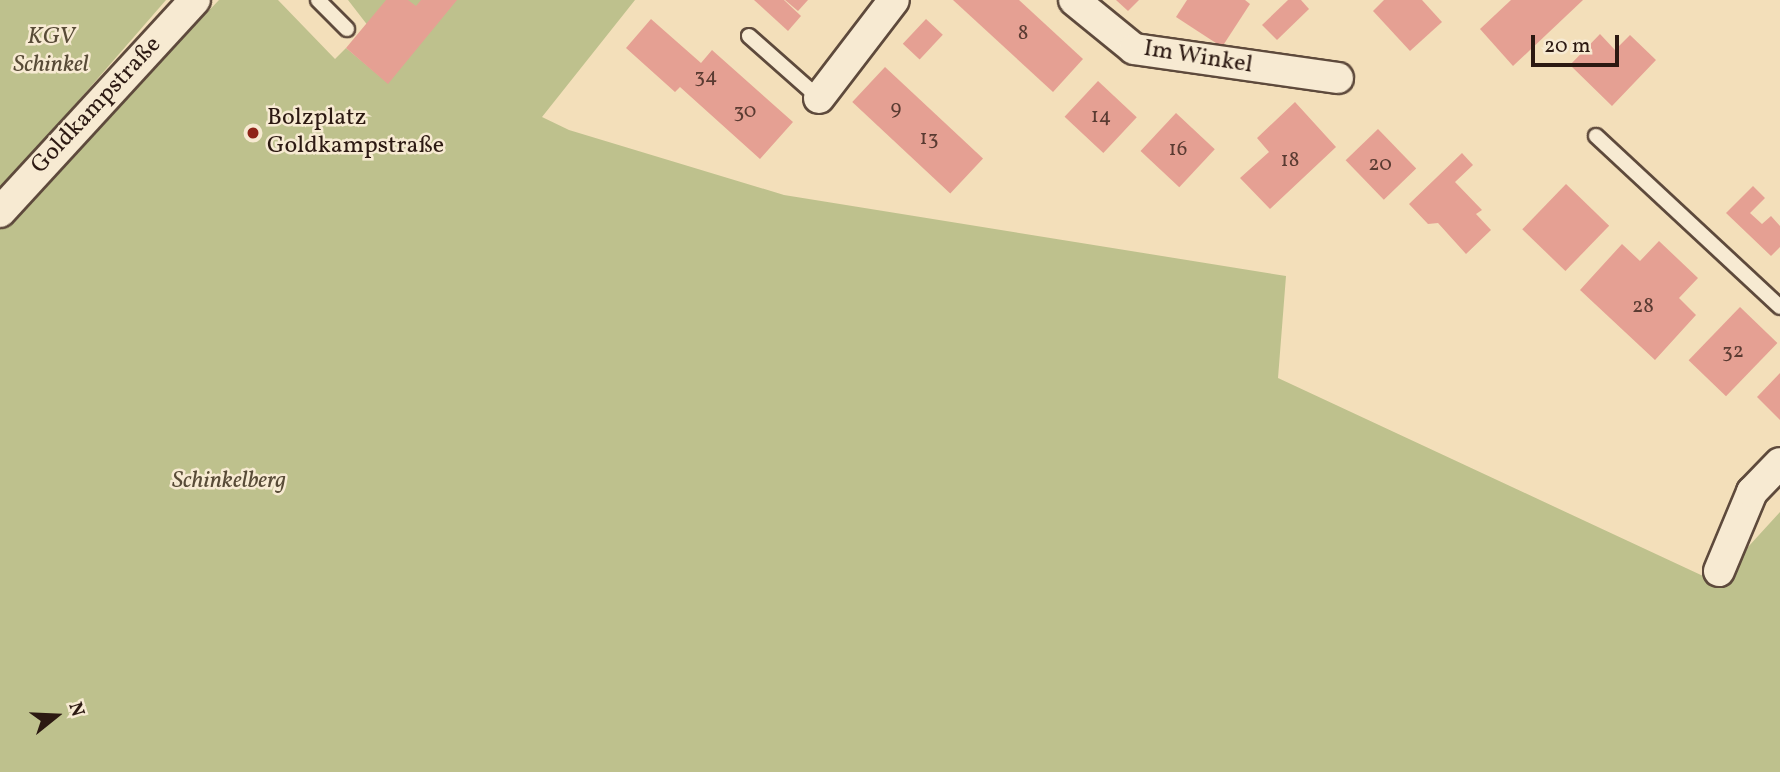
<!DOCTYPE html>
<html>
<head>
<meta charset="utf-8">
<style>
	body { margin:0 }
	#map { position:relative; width:1780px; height:772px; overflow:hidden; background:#f3dfba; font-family:Vollkorn,serif }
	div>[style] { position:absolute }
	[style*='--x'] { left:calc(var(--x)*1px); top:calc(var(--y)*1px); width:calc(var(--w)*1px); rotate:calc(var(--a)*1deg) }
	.green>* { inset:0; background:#bec18d }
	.building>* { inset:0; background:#e5a093; transform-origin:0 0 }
	.roads { filter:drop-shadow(2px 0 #5e4a3c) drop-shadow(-2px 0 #5e4a3c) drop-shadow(0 2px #5e4a3c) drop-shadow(0 -2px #5e4a3c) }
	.service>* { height:14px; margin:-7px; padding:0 7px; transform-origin:7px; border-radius:7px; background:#f7ead2 }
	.minor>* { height:30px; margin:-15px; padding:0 15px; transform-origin:15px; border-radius:15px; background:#f7ead2 }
	.dots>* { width:19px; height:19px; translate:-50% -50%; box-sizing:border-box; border:4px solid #f7ead2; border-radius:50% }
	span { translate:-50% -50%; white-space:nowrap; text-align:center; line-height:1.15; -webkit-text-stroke:5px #f7ead2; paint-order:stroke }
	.number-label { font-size:21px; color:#5a3b32 }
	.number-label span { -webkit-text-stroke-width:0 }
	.park-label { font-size:24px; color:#584b37; font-style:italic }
	.street-label { font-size:24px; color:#2c1912 }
	.poi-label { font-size:24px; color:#2c1912 }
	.left { translate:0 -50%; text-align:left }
	.north { position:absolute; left:21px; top:681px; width:70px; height:70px; -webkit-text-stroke:5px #f7ead2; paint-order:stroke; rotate:72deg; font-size:19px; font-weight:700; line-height:28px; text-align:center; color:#2c1912 }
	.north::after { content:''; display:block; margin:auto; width:24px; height:32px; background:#2c1912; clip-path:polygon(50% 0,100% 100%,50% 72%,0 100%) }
	.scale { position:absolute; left:1531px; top:35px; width:88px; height:32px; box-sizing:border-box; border:4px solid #2c1912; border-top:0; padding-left:9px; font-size:21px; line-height:24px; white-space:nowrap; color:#2c1912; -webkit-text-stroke:5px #f7ead2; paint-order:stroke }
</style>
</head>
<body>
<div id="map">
	<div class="green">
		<div style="clip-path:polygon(0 0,166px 0,0 191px)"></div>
		<div style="clip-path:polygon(219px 0,278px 0,335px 59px,346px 48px,388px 83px,386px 49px,348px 0,635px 0,542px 117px,569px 130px,784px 195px,1286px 276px,1278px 378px,1716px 582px,1780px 512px,1780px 772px,0 772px,0 229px)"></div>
	</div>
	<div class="building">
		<div style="clip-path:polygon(386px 0,408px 0,416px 6px,421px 0,457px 0,388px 84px,346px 48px)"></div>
		<div style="clip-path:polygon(754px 0,784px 0,801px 16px,788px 31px)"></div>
		<div style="clip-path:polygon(785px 0,808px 0,798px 11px)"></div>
		<div style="clip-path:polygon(953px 0,1019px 0,1083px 59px,1053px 92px)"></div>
		<div style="clip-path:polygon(1116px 0,1139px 0,1128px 11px)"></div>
		<div style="clip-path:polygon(1187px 0,1245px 0,1250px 4px,1222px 47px,1176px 17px)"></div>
		<div style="clip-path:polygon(1288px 0,1301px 0,1309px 9px,1277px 40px,1262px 25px)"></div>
		<div style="clip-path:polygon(1384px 0,1422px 0,1442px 22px,1410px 51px,1373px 11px)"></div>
		<div style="clip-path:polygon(1511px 0,1583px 0,1513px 66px,1480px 29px)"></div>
		<div style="clip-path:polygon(651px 19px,701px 63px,712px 50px,793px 122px,760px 159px,680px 87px,675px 92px,626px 48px)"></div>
		<div style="left:926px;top:19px;width:23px;height:34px;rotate:43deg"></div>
		<div style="clip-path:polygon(1600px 34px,1615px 50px,1630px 35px,1656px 60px,1612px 106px,1570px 65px)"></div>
		<div style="left:885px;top:67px;width:134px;height:48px;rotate:43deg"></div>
		<div style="left:1098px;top:81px;width:53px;height:49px;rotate:43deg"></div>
		<div style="clip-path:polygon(1295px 102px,1336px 147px,1270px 209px,1240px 178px,1269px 152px,1257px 138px)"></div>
		<div style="left:1176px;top:113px;width:53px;height:52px;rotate:43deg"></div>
		<div style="left:1378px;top:129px;width:55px;height:45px;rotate:46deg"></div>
		<div style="clip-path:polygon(1462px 153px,1473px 165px,1455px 182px,1482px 210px,1476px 214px,1491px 230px,1466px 254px,1438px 223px,1428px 224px,1409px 204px)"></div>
		<div style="left:1566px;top:184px;width:60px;height:63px;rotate:44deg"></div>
		<div style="clip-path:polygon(1753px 186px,1765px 198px,1750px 213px,1762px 224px,1771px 216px,1780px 226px,1780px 247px,1771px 256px,1726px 213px)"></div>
		<div style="clip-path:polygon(1659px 241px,1698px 278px,1679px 298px,1696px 315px,1655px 360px,1580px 290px,1622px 244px,1640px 261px)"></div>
		<div style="left:1740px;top:307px;width:52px;height:74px;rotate:44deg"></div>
		<div style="clip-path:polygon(1780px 373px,1780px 420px,1757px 397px)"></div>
	</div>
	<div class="roads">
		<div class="service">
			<div style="--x:318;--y:0;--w:41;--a:45"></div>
			<div style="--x:749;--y:36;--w:94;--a:41.5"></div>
			<div style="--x:1596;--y:136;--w:251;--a:42.9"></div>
		</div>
		<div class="minor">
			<div style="--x:1074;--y:0;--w:77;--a:39.2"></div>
			<div style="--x:1134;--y:49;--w:206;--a:8.1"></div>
			<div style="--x:819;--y:98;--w:123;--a:-52.6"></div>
			<div style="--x:0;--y:212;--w:288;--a:-47.4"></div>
			<div style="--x:1719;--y:571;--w:86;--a:-67.3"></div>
			<div style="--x:1752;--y:492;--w:40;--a:-46"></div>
		</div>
	</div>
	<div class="dots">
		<div style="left:253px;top:133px;background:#8f2418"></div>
	</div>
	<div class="number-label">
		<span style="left:1023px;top:34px">8</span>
		<span style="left:706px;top:77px">34</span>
		<span style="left:896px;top:109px">9</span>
		<span style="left:745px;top:112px">30</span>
		<span style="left:1101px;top:117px">14</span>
		<span style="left:929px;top:139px">13</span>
		<span style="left:1178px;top:150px">16</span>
		<span style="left:1290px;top:161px">18</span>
		<span style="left:1380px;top:165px">20</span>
		<span style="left:1643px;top:307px">28</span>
		<span style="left:1733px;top:352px">32</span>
	</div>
	<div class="park-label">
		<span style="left:51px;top:52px">KGV<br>Schinkel</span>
		<span style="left:229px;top:482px">Schinkelberg</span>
	</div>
	<div class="street-label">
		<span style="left:1198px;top:58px;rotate:9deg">Im Winkel</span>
		<span style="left:97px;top:106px;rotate:-47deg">Goldkampstraße</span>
	</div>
	<div class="poi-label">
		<span class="left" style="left:267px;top:133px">Bolzplatz<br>Goldkampstraße</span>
	</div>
	<div class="north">N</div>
	<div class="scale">20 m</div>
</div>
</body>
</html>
